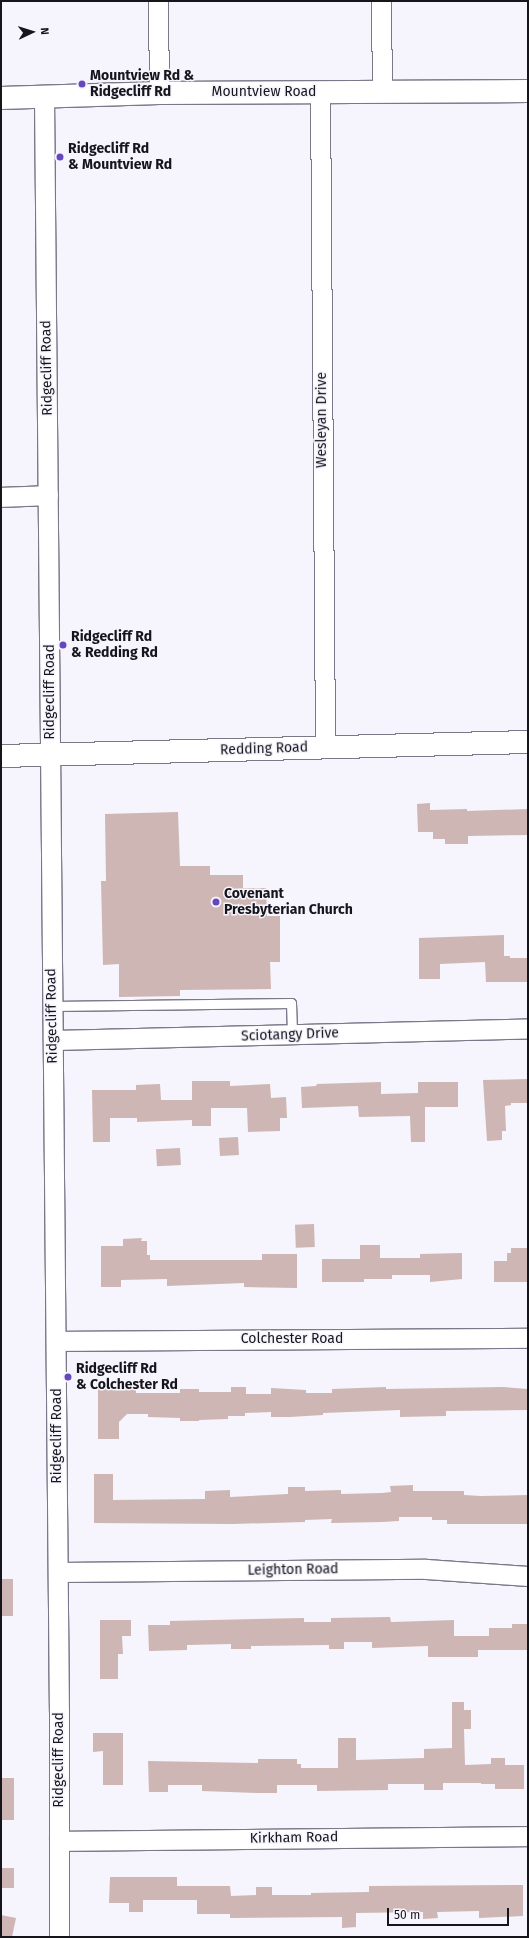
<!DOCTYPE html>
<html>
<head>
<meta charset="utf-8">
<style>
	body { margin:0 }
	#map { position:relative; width:529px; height:1938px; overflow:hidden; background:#f6f4fc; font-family:"Fira Sans",sans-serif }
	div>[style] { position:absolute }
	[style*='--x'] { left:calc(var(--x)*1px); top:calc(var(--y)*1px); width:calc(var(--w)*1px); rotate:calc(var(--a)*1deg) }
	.building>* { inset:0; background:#ceb6b4; transform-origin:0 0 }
	.roads { filter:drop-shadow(1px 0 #7c7789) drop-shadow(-1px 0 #7c7789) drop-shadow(0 1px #7c7789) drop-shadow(0 -1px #7c7789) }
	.service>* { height:9px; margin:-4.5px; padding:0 4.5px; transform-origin:4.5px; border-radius:4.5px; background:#fff }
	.minor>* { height:19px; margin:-9.5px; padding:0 9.5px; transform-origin:9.5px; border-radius:9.5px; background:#fff }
	.tertiary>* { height:22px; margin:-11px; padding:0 11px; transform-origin:11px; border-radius:11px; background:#fff }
	.secondary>* { height:22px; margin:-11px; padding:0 11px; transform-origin:11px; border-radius:11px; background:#fff }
	.dots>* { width:11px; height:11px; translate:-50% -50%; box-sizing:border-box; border:2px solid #f6f4fc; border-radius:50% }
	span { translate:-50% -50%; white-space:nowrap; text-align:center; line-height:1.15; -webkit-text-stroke:3px #f6f4fc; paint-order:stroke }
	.poi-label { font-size:14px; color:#17151c; font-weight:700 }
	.left { translate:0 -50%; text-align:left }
	.street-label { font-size:14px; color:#17151c }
	.frame { position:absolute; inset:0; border:2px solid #17151c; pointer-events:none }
	.north { position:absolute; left:12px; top:12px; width:40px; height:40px; -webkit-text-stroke:3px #f6f4fc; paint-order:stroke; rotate:86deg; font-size:11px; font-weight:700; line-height:16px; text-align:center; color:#17151c }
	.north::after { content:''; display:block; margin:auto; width:14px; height:18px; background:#17151c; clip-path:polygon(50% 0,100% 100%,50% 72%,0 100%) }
	.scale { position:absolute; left:387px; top:1908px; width:122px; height:18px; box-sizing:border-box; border:2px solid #17151c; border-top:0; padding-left:5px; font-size:12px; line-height:14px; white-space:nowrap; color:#17151c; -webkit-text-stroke:3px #f6f4fc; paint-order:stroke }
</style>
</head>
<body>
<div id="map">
	<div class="building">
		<div style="clip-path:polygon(430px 803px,430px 810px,467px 809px,467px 811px,528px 809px,528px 835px,468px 836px,468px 844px,445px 844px,445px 839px,433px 839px,433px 832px,418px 832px,417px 804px)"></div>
		<div style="clip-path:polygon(178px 812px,180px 866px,210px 866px,210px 875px,243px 875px,243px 888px,266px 888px,267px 916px,280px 916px,280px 962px,270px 962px,271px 989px,180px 990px,180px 996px,119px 997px,119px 964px,103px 965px,101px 881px,106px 881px,105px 814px)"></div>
		<div style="clip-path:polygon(504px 935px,504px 956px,510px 956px,510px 958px,528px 958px,528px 982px,486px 982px,485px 962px,440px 964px,440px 979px,419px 979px,419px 938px)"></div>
		<div style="clip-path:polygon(528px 1079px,528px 1103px,511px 1103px,511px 1105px,505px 1106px,506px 1131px,502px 1131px,502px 1140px,487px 1141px,483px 1080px)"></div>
		<div style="clip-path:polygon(192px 1081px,230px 1081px,230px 1086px,270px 1084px,271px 1098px,286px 1097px,287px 1118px,280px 1118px,280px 1131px,248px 1132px,247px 1108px,211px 1108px,211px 1126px,192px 1126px,192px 1120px,137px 1122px,137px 1118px,110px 1118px,110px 1142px,93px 1142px,92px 1090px,136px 1090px,136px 1085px,160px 1084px,161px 1100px,192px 1100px)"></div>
		<div style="clip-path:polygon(381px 1082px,381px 1094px,418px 1093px,418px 1082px,458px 1082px,458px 1107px,425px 1107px,425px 1142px,411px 1142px,410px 1116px,359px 1117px,358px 1106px,302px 1108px,301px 1087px,316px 1086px,317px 1084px)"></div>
		<div style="left:238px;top:1137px;width:18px;height:19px;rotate:87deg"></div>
		<div style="left:180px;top:1148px;width:17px;height:24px;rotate:87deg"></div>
		<div style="left:314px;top:1224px;width:23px;height:19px;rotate:88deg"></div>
		<div style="clip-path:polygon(142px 1238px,141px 1241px,147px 1241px,147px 1255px,150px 1255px,150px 1260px,262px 1260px,262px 1254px,297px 1254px,297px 1288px,244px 1287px,244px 1283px,167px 1286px,167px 1279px,121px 1280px,121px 1287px,101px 1287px,101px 1246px,123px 1246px,123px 1239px)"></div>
		<div style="clip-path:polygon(360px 1245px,380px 1245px,380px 1258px,420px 1258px,420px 1254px,462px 1253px,462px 1279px,430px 1282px,430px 1275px,392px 1275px,392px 1279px,364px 1279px,364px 1282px,322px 1282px,322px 1259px,360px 1259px)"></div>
		<div style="clip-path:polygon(511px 1248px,528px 1248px,528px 1282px,494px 1282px,494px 1261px,507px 1261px,507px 1253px,511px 1253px)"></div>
		<div style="clip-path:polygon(231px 1387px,246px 1387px,246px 1394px,271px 1394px,271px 1388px,306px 1390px,306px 1393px,332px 1393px,332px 1389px,386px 1387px,386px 1389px,503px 1387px,528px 1389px,528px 1410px,446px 1411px,446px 1416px,400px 1417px,400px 1410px,323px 1413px,323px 1415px,290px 1417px,271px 1417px,271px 1412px,245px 1413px,245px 1416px,228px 1416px,228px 1419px,199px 1420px,199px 1421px,180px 1421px,180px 1418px,148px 1417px,148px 1414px,127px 1414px,119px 1422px,119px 1439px,98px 1439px,98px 1388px,136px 1388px,136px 1393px,180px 1393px,180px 1389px,199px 1389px,199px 1392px,231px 1392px)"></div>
		<div style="clip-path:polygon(94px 1474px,113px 1474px,113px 1500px,205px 1499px,205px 1491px,230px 1490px,230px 1497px,288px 1494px,288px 1487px,305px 1487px,305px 1491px,341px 1490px,341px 1494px,382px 1493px,391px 1492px,390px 1486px,413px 1485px,413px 1491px,464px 1491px,464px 1495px,481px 1496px,528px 1495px,528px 1524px,447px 1524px,447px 1520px,432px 1520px,432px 1517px,399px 1517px,399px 1521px,383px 1522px,331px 1523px,332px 1519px,305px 1520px,305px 1522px,232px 1524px,94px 1523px)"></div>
		<div style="left:1px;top:1579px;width:12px;height:37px"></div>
		<div style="clip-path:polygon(390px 1617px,391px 1622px,454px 1620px,454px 1636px,489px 1636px,489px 1628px,512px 1628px,512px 1624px,528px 1624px,528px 1650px,478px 1650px,478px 1657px,428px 1657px,428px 1646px,372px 1648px,372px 1642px,344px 1642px,344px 1649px,329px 1649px,329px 1645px,251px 1646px,251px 1649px,231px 1649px,231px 1644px,187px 1645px,187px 1650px,149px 1651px,148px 1625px,170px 1625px,170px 1621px,304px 1618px,304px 1622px,331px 1622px,331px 1618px)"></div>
		<div style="clip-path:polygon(100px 1620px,131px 1620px,131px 1636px,122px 1636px,123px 1654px,118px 1654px,118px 1679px,100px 1679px)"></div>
		<div style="clip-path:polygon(452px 1702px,464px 1702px,464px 1710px,471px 1710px,471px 1729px,464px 1729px,465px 1765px,491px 1764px,491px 1758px,505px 1758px,505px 1765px,524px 1765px,524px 1789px,495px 1789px,495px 1784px,481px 1784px,481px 1783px,443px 1783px,443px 1790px,424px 1790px,424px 1784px,388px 1784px,388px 1790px,317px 1791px,317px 1785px,277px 1785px,277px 1793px,258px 1793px,202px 1791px,202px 1785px,168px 1785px,168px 1792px,149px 1792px,148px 1761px,258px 1763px,258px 1759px,297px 1759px,297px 1764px,301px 1764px,301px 1768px,338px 1768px,338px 1738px,356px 1738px,356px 1760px,424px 1758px,424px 1749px,452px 1748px)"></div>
		<div style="clip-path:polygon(93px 1733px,123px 1733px,123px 1785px,103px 1785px,103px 1751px,93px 1752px)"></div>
		<div style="left:1px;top:1778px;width:13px;height:42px"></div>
		<div style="left:1px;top:1868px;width:13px;height:20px"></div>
		<div style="clip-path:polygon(110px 1877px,177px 1877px,177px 1886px,230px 1886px,231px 1896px,256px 1895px,256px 1887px,272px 1887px,272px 1895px,311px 1895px,311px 1893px,369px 1892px,369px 1886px,523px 1885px,523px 1916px,479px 1918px,479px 1911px,437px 1912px,438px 1918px,423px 1919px,423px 1912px,356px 1913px,356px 1927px,342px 1928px,342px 1917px,230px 1918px,230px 1914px,197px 1914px,197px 1900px,143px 1900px,143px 1912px,129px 1912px,129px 1903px,109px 1903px)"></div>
		<div style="clip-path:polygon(1px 1915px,16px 1918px,12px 1937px,1px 1937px)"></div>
	</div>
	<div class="roads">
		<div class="service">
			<div style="--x:52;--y:1006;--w:239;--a:-0.7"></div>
			<div style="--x:291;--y:1003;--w:32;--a:88"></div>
		</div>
		<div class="minor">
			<div style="--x:158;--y:1;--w:92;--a:89.4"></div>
			<div style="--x:381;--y:1;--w:90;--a:89.4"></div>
			<div style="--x:320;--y:92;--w:655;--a:89.56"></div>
			<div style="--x:44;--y:96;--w:1616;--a:89.47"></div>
			<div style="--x:59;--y:1712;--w:225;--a:90"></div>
			<div style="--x:1;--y:497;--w:47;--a:-2.4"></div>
			<div style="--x:53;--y:1040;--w:475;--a:-1.4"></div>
			<div style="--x:56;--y:1341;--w:472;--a:-0.4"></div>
			<div style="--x:58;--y:1572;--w:368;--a:-0.5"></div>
			<div style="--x:426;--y:1569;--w:102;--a:3.9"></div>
			<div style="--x:59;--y:1841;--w:469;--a:-0.6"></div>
		</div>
		<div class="tertiary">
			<div style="--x:1;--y:98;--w:158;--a:-1.8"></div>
			<div style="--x:159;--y:93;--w:369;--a:-0.3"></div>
		</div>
		<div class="secondary">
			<div style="--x:1;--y:756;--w:527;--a:-1.52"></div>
		</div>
	</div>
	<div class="dots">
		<div style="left:82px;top:84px;background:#6747c0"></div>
		<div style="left:60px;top:157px;background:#6747c0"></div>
		<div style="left:63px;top:645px;background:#6747c0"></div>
		<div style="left:216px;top:902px;background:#6747c0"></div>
		<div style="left:68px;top:1377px;background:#6747c0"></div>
	</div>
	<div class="poi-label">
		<span class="left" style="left:90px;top:84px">Mountview Rd &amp;<br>Ridgecliff Rd</span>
		<span class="left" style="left:68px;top:157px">Ridgecliff Rd<br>&amp; Mountview Rd</span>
		<span class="left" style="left:71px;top:645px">Ridgecliff Rd<br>&amp; Redding Rd</span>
		<span class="left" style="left:224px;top:902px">Covenant<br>Presbyterian Church</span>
		<span class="left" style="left:76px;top:1377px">Ridgecliff Rd<br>&amp; Colchester Rd</span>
	</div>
	<div class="street-label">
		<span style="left:264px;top:92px">Mountview Road</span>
		<span style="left:47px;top:368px;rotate:-91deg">Ridgecliff Road</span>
		<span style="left:322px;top:420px;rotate:-90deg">Wesleyan Drive</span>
		<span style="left:50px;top:692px;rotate:-90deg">Ridgecliff Road</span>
		<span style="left:264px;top:749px;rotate:-2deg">Redding Road</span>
		<span style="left:52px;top:1016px;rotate:-91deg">Ridgecliff Road</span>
		<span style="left:290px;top:1035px;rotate:-2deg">Sciotangy Drive</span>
		<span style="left:292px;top:1339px">Colchester Road</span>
		<span style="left:57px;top:1436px;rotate:-90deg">Ridgecliff Road</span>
		<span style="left:293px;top:1570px;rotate:-1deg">Leighton Road</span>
		<span style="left:59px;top:1760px;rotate:-90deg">Ridgecliff Road</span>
		<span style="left:294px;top:1838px;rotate:-1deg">Kirkham Road</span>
	</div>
	<div class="frame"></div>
	<div class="north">N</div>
	<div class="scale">50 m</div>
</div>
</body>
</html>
